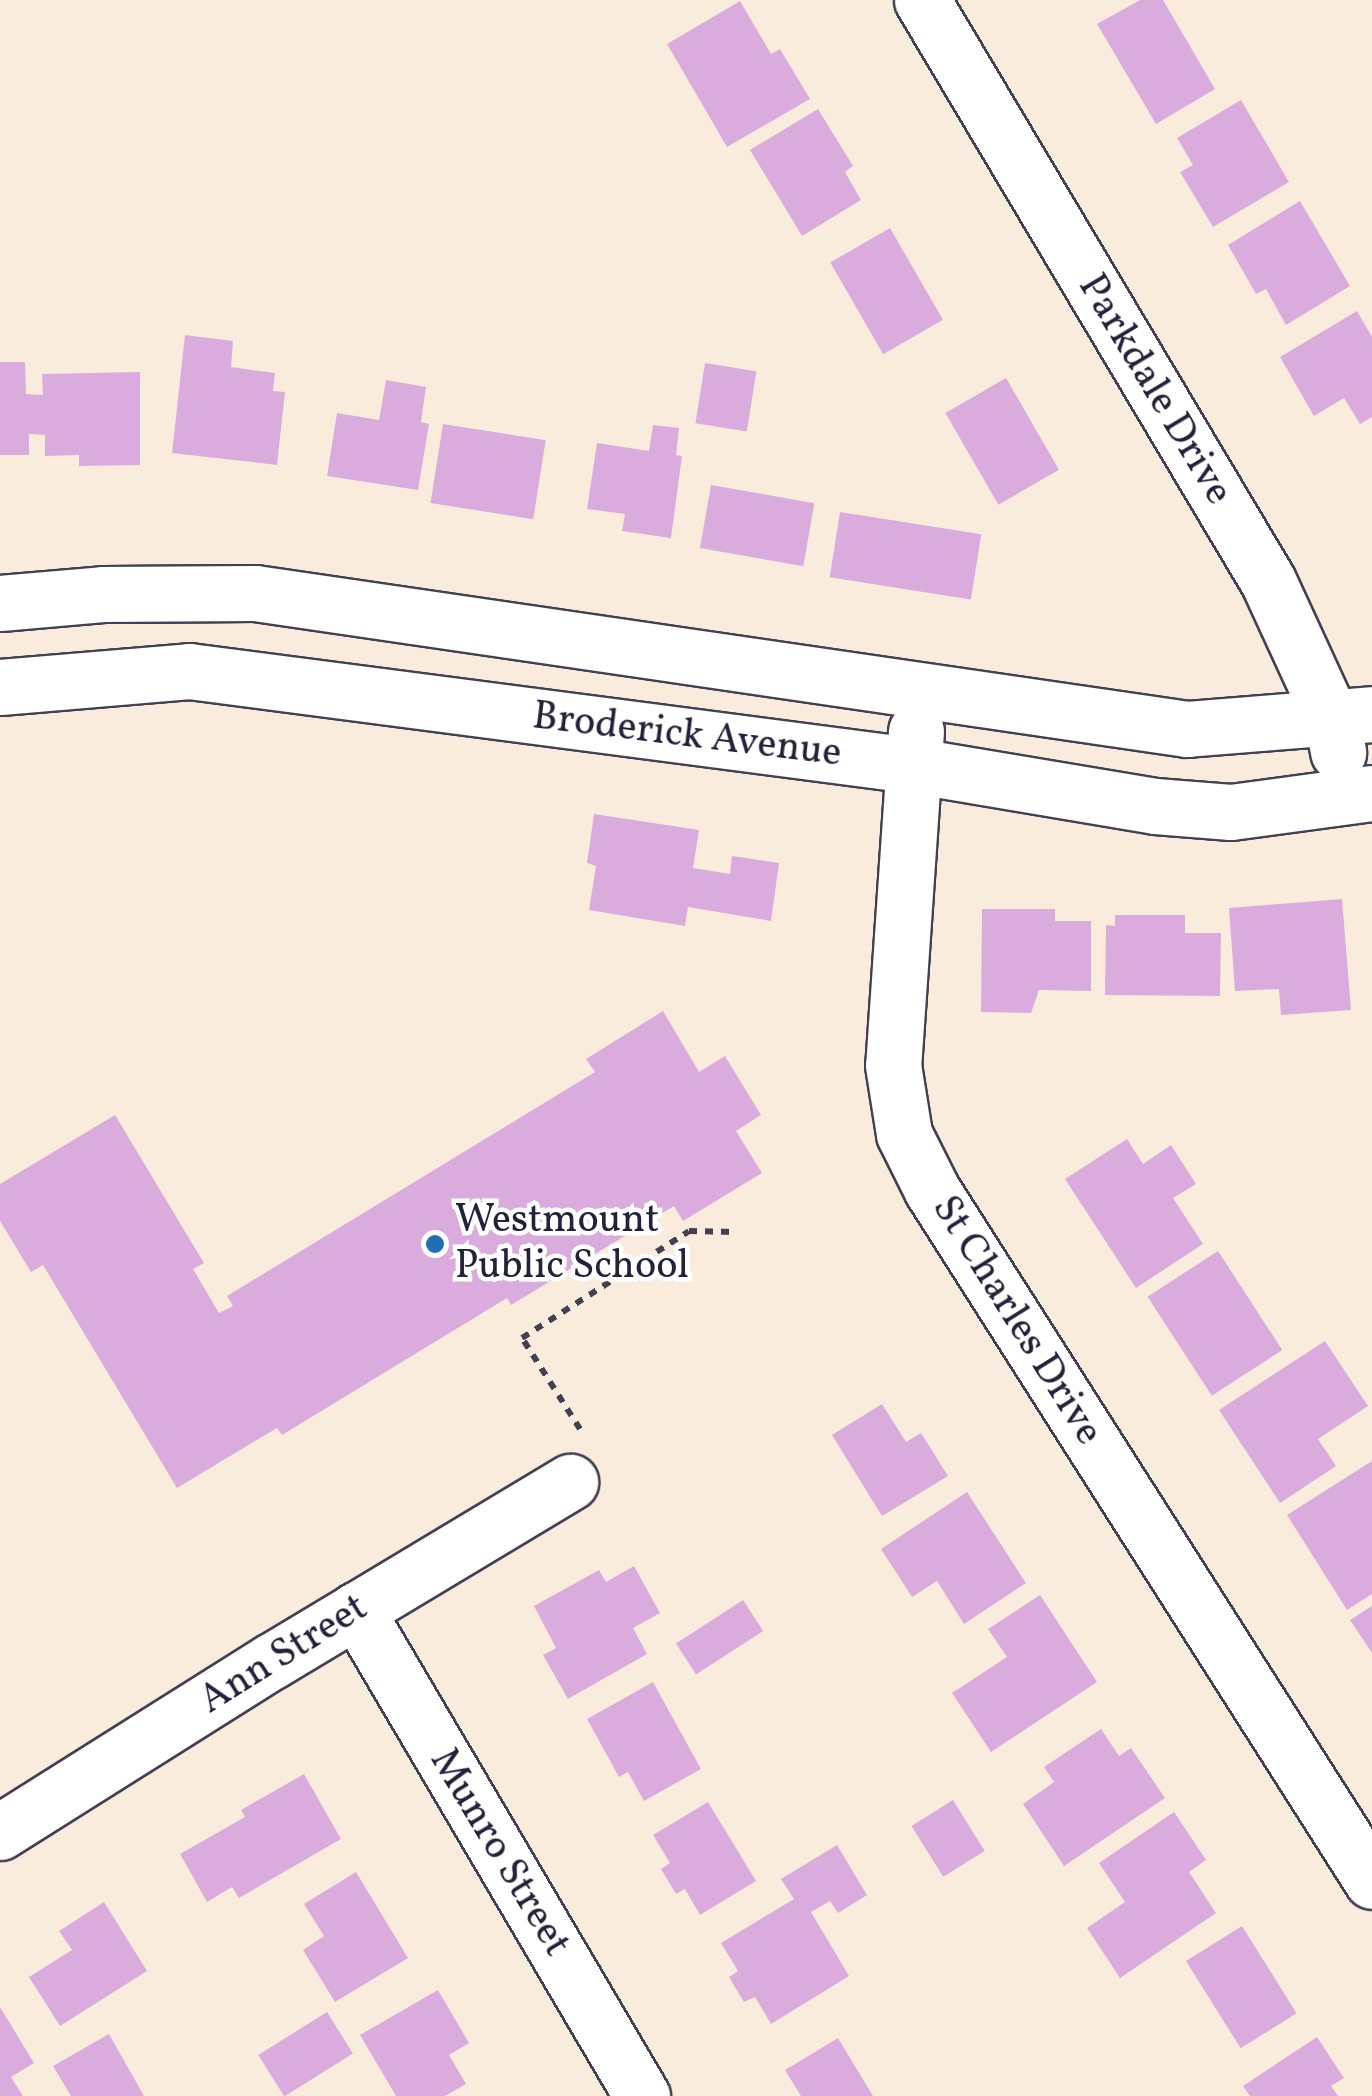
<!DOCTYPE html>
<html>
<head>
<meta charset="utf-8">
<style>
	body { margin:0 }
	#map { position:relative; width:1372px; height:2096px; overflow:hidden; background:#f9ecdc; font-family:Vollkorn,serif }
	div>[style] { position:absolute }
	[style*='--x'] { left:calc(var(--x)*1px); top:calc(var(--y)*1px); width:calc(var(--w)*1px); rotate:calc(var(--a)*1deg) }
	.building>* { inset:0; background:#daacde; transform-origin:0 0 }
	.path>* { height:6px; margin-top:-3px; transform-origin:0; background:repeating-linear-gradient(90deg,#424053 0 8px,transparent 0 16px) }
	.roads { filter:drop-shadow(2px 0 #424053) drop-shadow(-2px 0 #424053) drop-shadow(0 2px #424053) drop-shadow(0 -2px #424053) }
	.minor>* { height:55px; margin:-27.5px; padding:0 27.5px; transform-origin:27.5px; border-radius:27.5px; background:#fff }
	.dots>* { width:28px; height:28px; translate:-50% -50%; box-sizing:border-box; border:5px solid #fff; border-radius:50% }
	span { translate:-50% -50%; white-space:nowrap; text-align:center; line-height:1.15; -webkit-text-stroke:9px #fff; paint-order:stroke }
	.street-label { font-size:40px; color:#22223b }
	.poi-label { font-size:40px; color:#22223b }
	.left { translate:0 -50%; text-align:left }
</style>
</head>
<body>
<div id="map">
	<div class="building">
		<div style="clip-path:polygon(1140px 0,1163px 0,1215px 89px,1156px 124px,1097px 24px)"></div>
		<div style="clip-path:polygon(740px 1px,771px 54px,780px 49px,810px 99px,727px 147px,667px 44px)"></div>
		<div style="clip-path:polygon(1241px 100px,1289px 182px,1213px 227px,1180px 172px,1193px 165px,1177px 138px)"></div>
		<div style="clip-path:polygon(818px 109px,853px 166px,845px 172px,861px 200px,802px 236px,750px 150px)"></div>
		<div style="clip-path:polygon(1300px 201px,1350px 286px,1286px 325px,1266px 289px,1256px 294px,1228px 245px)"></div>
		<div style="left:890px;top:228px;width:106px;height:69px;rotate:60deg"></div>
		<div style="clip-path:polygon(1357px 311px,1372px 337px,1372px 417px,1360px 424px,1344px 398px,1314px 416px,1280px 357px)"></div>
		<div style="clip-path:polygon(185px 335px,233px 341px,231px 367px,275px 373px,273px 391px,285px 392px,277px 465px,172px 453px)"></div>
		<div style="clip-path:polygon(0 362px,25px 362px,26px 394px,43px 395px,42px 374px,140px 372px,140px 465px,79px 466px,79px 455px,45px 456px,45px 435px,29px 434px,29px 455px,0 455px)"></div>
		<div style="left:705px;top:363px;width:52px;height:61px;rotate:9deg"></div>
		<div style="left:1006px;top:378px;width:106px;height:70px;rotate:60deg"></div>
		<div style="clip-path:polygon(386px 380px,426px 387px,421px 422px,429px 424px,418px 490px,327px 476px,337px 413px,379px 420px)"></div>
		<div style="left:443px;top:424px;width:104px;height:80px;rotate:9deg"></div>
		<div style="clip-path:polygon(653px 425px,679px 428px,676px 455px,682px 456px,671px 538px,622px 531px,625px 514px,587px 509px,597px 443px,649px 451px)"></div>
		<div style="left:711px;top:485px;width:105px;height:64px;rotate:10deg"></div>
		<div style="left:840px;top:512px;width:143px;height:66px;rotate:9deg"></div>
		<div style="clip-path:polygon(594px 814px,699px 830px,693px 868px,730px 874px,732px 856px,779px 863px,771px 921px,688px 907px,685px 926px,589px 910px,596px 866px,587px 863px)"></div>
		<div style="clip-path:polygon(1342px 899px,1351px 1010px,1281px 1015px,1279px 989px,1235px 991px,1229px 908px)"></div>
		<div style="clip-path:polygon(982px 909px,1055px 909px,1055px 921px,1091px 921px,1091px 991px,1039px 990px,1031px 1013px,981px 1012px)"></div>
		<div style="clip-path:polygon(1115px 915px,1185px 915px,1185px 933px,1221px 933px,1220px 996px,1105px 995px,1106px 925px,1115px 926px)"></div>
		<div style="clip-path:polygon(663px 1011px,699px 1072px,725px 1056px,761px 1115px,736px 1131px,762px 1173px,683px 1221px,674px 1206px,511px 1305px,507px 1298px,282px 1435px,277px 1428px,177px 1488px,43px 1265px,31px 1272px,0 1221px,0 1184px,115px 1115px,204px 1263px,193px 1269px,219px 1313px,233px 1306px,227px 1296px,595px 1072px,586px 1059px)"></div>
		<div style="clip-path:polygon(1127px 1139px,1143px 1164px,1171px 1145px,1196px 1184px,1173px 1198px,1203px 1244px,1136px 1288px,1065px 1179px)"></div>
		<div style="left:1218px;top:1251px;width:118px;height:84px;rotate:57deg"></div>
		<div style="clip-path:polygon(1325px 1341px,1368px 1406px,1318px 1439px,1336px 1466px,1280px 1503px,1219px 1410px)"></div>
		<div style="clip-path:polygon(882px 1404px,906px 1442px,921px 1433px,948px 1476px,882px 1516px,832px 1435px)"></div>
		<div style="clip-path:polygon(1372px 1461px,1372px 1594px,1347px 1610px,1287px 1515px)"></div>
		<div style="clip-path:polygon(967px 1492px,1026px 1583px,964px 1624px,937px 1581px,912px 1597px,881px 1549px)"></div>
		<div style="clip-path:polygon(634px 1566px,660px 1613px,633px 1628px,647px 1654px,568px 1699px,543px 1655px,556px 1648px,534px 1606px,599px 1570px,606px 1582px)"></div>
		<div style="clip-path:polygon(1040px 1595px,1097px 1682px,991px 1752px,952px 1693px,1007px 1657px,988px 1629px)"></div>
		<div style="left:743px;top:1600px;width:37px;height:80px;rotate:57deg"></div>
		<div style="clip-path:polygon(1372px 1606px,1372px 1653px,1350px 1620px)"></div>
		<div style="clip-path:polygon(653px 1682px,701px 1769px,644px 1801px,628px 1772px,619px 1777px,587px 1719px)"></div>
		<div style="clip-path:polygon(1101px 1729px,1119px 1756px,1131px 1748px,1165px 1798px,1064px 1866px,1023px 1804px,1054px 1782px,1044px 1767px)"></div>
		<div style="clip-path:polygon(304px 1774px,341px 1839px,239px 1898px,232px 1887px,207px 1902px,180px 1854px,245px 1817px,241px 1810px)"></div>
		<div style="left:953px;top:1800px;width:60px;height:49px;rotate:58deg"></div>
		<div style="clip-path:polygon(708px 1802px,756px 1881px,700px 1915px,685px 1889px,676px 1894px,661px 1869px,670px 1863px,653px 1835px)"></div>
		<div style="clip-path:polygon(1174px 1812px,1206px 1860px,1189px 1872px,1216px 1913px,1120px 1978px,1087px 1928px,1125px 1902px,1099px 1863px)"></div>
		<div style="clip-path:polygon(837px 1845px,867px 1895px,838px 1913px,830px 1901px,811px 1912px,849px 1976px,771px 2024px,755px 1997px,744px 2002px,729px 1977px,738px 1971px,721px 1943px,794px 1899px,781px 1879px)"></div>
		<div style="clip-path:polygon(356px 1872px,408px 1958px,335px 2002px,303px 1950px,324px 1936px,304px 1904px)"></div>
		<div style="clip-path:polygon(104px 1902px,147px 1971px,60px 2026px,29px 1977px,72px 1950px,59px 1931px)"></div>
		<div style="left:1242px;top:1926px;width:103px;height:66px;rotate:58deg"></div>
		<div style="clip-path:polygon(438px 1990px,469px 2043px,449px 2055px,466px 2084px,445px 2096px,396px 2096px,360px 2035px)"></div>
		<div style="clip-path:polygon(0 2007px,34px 2063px,11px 2077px,23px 2096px,0 2096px)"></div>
		<div style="left:327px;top:2012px;width:49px;height:81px;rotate:58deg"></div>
		<div style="clip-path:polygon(109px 2034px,144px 2096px,71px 2096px,53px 2066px)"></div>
		<div style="clip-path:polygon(1317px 2037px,1344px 2078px,1331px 2086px,1338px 2096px,1250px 2096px,1243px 2086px)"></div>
		<div style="clip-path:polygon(838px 2038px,873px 2096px,801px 2096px,785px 2070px)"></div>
	</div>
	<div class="path">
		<div style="--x:580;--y:1429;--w:108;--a:-122.5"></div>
		<div style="--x:522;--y:1338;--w:198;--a:-32.6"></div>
		<div style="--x:689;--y:1231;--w:47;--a:1.2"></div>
	</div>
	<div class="roads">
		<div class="minor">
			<div style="--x:922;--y:0;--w:676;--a:59.23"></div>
			<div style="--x:1268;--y:581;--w:153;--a:65.3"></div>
			<div style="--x:1332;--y:720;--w:33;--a:79"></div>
			<div style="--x:0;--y:603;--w:103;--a:-5"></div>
			<div style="--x:103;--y:594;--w:152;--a:-0.4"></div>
			<div style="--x:255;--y:593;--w:942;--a:8.3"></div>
			<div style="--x:1187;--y:729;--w:186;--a:-4.6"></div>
			<div style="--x:0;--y:687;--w:190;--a:-4.8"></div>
			<div style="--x:189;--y:671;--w:728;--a:7.42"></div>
			<div style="--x:911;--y:765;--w:247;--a:9.5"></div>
			<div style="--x:1155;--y:806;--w:76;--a:4.5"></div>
			<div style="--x:1231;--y:812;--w:142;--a:-7.7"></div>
			<div style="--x:916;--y:731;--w:335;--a:93.9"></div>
			<div style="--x:893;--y:1065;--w:70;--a:80.9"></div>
			<div style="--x:904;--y:1134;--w:63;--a:63.4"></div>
			<div style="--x:932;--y:1190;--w:819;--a:57.51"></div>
			<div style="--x:356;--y:1610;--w:564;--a:59.52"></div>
			<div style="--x:0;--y:1832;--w:321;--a:-32.2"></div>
			<div style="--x:272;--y:1661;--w:348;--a:-31"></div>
		</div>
	</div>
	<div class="dots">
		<div style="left:435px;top:1244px;background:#1f6fb2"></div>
	</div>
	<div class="street-label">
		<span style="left:1154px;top:390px;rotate:59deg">Parkdale Drive</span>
		<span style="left:687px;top:736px;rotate:7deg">Broderick Avenue</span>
		<span style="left:1016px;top:1321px;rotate:58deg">St Charles Drive</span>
		<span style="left:284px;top:1655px;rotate:-32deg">Ann Street</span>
		<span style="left:499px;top:1853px;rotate:59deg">Munro Street</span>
	</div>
	<div class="poi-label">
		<span class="left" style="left:455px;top:1244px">Westmount<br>Public School</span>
	</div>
</div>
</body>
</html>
